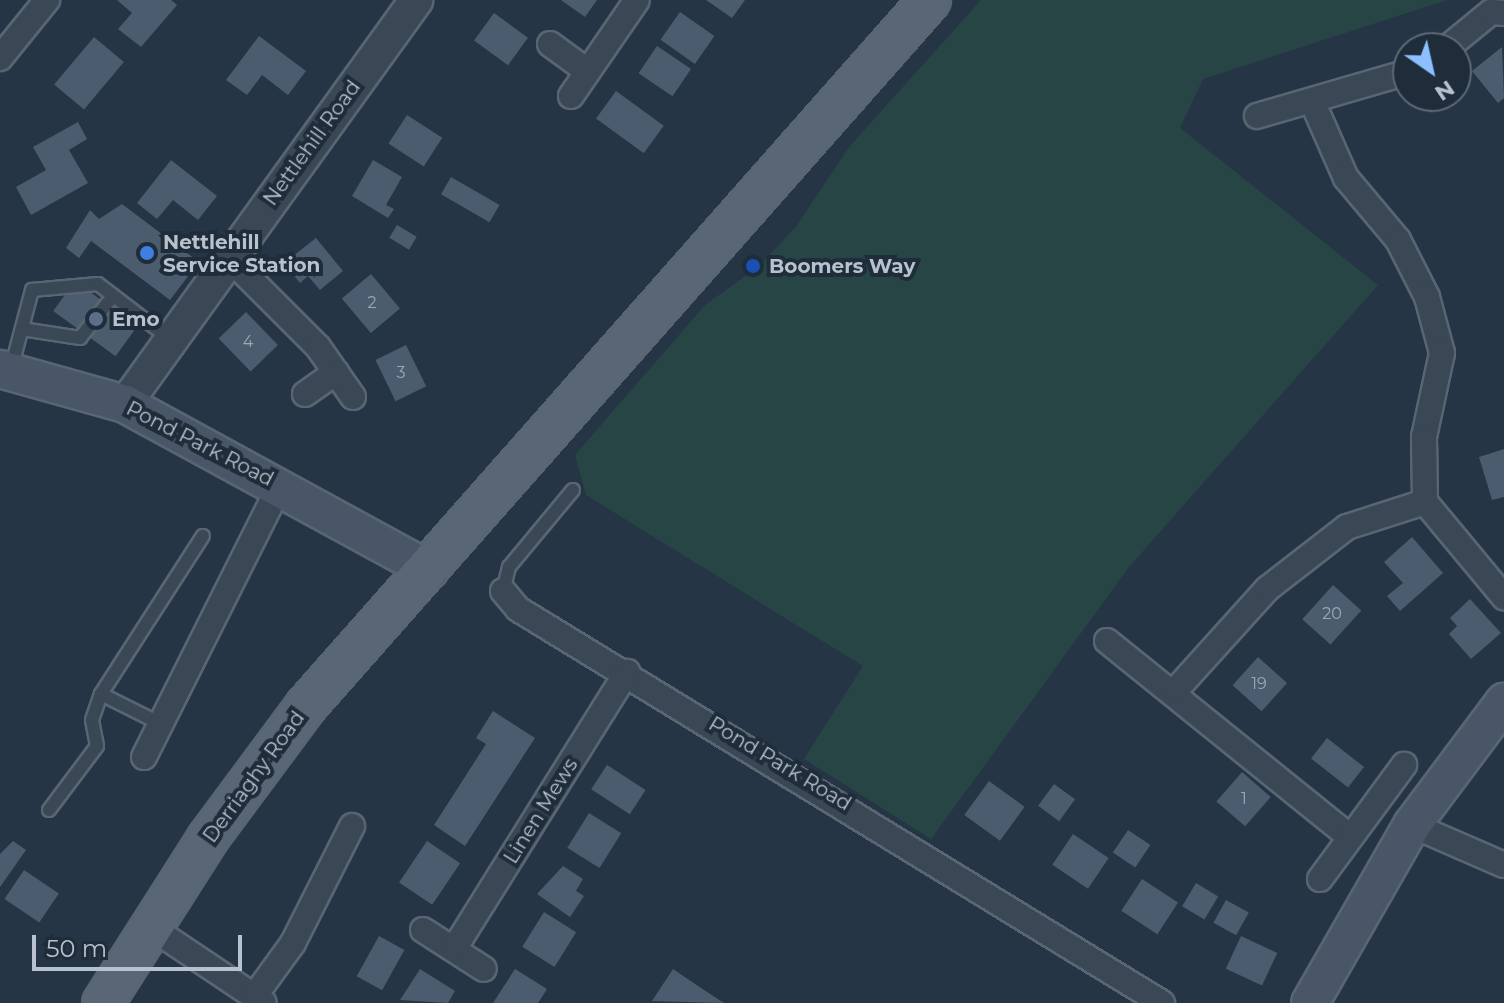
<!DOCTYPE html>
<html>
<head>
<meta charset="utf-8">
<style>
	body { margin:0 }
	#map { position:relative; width:1504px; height:1003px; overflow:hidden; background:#253545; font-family:Montserrat,sans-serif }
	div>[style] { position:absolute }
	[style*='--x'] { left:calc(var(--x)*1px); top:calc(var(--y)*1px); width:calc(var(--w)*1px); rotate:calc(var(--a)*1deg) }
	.green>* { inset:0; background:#284546 }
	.building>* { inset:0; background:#4c5c6f; transform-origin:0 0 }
	.roads { filter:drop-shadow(2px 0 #596572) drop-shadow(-2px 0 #596572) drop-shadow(0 2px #596572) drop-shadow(0 -2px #596572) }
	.service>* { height:12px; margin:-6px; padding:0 6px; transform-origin:6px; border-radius:6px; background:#3a4755 }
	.minor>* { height:24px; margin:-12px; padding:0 12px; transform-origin:12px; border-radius:12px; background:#3a4755 }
	.tertiary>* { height:32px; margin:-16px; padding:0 16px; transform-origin:16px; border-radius:16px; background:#3a4755 }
	.secondary>* { height:36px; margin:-18px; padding:0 18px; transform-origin:18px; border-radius:18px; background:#485668 }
	.primary>* { height:40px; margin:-20px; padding:0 20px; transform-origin:20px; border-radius:20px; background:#586675 }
	.dots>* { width:22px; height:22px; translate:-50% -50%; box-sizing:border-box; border:4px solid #1f2c3a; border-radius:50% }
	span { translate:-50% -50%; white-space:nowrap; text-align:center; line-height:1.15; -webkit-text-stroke:8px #1f2c3a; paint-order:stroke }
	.number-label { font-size:16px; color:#9da8b6 }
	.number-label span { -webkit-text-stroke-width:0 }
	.street-label { font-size:20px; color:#b8c2ce }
	.poi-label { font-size:20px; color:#b8c2ce; font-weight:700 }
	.left { translate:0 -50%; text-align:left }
	.north { position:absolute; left:1392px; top:32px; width:80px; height:80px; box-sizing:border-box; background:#1f2c3a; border:2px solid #5c6875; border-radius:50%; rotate:146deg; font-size:22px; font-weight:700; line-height:32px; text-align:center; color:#b8c2ce }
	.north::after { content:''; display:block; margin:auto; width:28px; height:36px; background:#8cbfff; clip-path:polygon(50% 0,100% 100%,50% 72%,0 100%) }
	.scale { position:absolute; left:32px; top:935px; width:210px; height:36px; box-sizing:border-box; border:4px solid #b8c2ce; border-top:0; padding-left:10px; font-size:24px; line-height:28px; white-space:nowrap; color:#b8c2ce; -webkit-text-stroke:6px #1f2c3a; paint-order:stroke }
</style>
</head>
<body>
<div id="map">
	<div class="green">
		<div style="clip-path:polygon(981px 0,1447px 0,1203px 79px,1180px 128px,1378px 285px,1129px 567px,931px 839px,804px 759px,863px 666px,586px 495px,575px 455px,705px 305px,758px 267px,795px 228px,850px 146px)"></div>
	</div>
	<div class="building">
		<div style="clip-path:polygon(117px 0,171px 0,177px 5px,141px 47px,118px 29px,132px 13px)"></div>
		<div style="clip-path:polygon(561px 0,597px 0,585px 17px)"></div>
		<div style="clip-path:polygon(706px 0,745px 0,732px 18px)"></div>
		<div style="left:680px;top:12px;width:42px;height:34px;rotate:35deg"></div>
		<div style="left:494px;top:13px;width:42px;height:34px;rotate:36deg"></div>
		<div style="clip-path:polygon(259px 36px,306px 71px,288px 95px,262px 75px,247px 95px,226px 80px)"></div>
		<div style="left:94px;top:37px;width:39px;height:62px;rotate:40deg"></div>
		<div style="left:657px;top:46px;width:41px;height:33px;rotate:34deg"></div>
		<div style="clip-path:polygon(1502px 47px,1504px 98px,1498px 103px,1472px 71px)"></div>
		<div style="left:616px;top:91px;width:59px;height:34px;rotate:36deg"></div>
		<div style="left:407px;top:115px;width:42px;height:34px;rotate:33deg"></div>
		<div style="clip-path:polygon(78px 122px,87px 139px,69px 150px,88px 183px,31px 215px,16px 187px,46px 170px,33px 147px)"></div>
		<div style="clip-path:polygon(171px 160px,217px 196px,198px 220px,173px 200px,157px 219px,137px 203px)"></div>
		<div style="clip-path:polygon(373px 160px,402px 177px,386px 205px,394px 209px,388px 218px,352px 196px)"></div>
		<div style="left:451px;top:177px;width:56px;height:20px;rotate:30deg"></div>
		<div style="clip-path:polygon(122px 204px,199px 262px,170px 300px,91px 241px,79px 258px,66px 248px,90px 210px,99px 219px)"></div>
		<div style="left:397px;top:225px;width:23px;height:15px;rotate:31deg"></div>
		<div style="clip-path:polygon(316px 238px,343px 271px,320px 290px,308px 276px,300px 283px,284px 263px)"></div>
		<div style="left:371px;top:274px;width:45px;height:38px;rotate:50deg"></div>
		<div style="left:75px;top:281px;width:77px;height:37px;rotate:36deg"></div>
		<div style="left:246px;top:312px;width:46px;height:38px;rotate:46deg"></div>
		<div style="left:406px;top:345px;width:46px;height:34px;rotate:64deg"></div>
		<div style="clip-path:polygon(1504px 449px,1504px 497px,1492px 500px,1479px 457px)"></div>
		<div style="clip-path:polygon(1412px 537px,1443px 573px,1400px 611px,1387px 596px,1403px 583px,1384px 562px)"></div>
		<div style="left:1333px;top:585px;width:38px;height:46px;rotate:42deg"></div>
		<div style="clip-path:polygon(1470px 599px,1501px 633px,1471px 659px,1449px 634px,1457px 626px,1450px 618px)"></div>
		<div style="left:1258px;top:657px;width:39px;height:38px;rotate:42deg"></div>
		<div style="clip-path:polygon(493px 711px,535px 738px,465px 846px,434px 825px,486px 744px,476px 738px)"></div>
		<div style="left:1327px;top:738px;width:47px;height:26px;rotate:38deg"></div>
		<div style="left:607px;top:765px;width:46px;height:29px;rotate:33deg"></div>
		<div style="left:1242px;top:772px;width:38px;height:39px;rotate:41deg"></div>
		<div style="left:989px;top:781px;width:44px;height:42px;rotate:36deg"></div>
		<div style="left:1054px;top:784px;width:26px;height:27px;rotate:36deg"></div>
		<div style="left:589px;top:813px;width:38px;height:41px;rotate:32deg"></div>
		<div style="left:1128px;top:830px;width:27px;height:27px;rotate:34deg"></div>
		<div style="left:1073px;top:834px;width:43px;height:37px;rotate:34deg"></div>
		<div style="clip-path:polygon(13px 841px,26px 850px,0 887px,0 854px)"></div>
		<div style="left:427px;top:841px;width:40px;height:50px;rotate:34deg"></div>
		<div style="clip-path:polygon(563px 866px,583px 879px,576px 891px,584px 896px,570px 917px,537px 894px)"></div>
		<div style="left:24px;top:870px;width:42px;height:35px;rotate:34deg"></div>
		<div style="left:1142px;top:879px;width:43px;height:38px;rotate:33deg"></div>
		<div style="left:1196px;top:883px;width:26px;height:27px;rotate:31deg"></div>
		<div style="left:1226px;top:900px;width:26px;height:26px;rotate:29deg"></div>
		<div style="left:544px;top:912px;width:38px;height:41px;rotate:32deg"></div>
		<div style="left:379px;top:936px;width:29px;height:46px;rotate:29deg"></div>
		<div style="left:1241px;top:936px;width:40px;height:36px;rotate:25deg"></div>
		<div style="clip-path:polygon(420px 969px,455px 991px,448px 1003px,400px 1000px)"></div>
		<div style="clip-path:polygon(515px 969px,547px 989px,538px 1003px,493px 1003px)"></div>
		<div style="clip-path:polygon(673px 969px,698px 986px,724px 1003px,652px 1001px)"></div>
	</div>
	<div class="roads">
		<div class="service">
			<div style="--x:22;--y:329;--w:59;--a:8.8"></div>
			<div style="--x:80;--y:338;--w:53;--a:-51.8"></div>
			<div style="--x:11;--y:369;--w:82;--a:-75.1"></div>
			<div style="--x:32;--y:290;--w:66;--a:-5.2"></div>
			<div style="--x:98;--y:284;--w:89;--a:37.3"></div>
			<div style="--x:503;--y:591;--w:25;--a:-76"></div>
			<div style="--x:509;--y:567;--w:100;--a:-50.3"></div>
			<div style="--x:101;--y:694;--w:65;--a:26.6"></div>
			<div style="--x:49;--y:810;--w:80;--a:-53.1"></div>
			<div style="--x:97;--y:746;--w:26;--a:-101"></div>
			<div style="--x:92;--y:720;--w:28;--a:-71"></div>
			<div style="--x:101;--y:694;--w:188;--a:-57.2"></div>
		</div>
		<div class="minor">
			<div style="--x:550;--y:44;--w:46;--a:36.1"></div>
			<div style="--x:1447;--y:48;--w:57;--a:-39.3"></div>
			<div style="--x:1491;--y:12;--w:13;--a:4"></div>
			<div style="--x:0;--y:58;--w:75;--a:-51"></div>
			<div style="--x:571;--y:96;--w:116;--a:-55.5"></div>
			<div style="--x:1312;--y:101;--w:84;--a:66.2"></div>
			<div style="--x:1346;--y:178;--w:81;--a:50"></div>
			<div style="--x:1398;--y:240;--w:64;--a:63"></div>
			<div style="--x:1427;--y:297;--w:58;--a:75"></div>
			<div style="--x:1442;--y:353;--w:86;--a:102.1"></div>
			<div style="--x:1424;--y:437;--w:65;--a:89.1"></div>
			<div style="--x:1425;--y:502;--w:124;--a:50.3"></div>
			<div style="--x:1257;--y:116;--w:157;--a:-16.2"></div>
			<div style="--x:228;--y:257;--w:127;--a:45"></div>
			<div style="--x:318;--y:347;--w:61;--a:55"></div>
			<div style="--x:305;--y:394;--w:38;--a:-35"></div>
			<div style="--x:503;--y:591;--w:23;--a:50"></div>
			<div style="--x:518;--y:609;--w:755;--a:31.46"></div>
			<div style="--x:1107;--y:641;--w:312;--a:38.9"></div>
			<div style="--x:1174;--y:692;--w:139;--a:-47.9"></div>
			<div style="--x:1267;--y:589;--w:101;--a:-37.8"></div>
			<div style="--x:1347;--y:527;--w:82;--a:-17.8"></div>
			<div style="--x:144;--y:757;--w:303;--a:-63.4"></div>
			<div style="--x:1412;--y:825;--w:100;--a:23.5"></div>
			<div style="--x:1320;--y:879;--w:142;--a:-53.6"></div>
			<div style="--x:149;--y:926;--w:138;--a:33.8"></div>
			<div style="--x:423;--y:930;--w:72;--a:32.6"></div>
			<div style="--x:454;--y:949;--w:327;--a:-58"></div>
			<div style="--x:256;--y:994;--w:63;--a:-54"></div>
			<div style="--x:293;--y:943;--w:131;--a:-63.2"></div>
		</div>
		<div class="tertiary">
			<div style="--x:125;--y:404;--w:498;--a:-54.2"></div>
		</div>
		<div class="secondary">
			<div style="--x:0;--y:369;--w:130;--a:15.6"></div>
			<div style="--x:125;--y:404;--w:347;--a:28.6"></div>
			<div style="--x:1310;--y:1003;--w:205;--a:-60.2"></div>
			<div style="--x:1412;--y:825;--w:154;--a:-53.2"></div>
		</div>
		<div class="primary">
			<div style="--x:103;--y:1003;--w:196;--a:-57.5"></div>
			<div style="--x:208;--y:838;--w:164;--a:-53.4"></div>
			<div style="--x:306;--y:706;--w:942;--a:-48.53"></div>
		</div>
	</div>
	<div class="dots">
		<div style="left:147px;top:253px;background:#3f7fe0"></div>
		<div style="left:753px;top:266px;background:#1a4fb4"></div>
		<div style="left:96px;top:319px;background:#5c6f8a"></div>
	</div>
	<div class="number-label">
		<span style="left:372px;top:303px">2</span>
		<span style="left:248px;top:342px">4</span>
		<span style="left:401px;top:373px">3</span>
		<span style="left:1332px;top:614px">20</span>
		<span style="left:1259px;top:684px">19</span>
		<span style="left:1244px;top:799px">1</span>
	</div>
	<div class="street-label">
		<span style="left:312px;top:143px;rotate:-54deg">Nettlehill Road</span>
		<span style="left:200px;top:444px;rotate:27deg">Pond Park Road</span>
		<span style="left:780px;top:764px;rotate:31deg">Pond Park Road</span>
		<span style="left:254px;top:777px;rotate:-54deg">Derriaghy Road</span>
		<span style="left:541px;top:811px;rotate:-58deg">Linen Mews</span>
	</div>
	<div class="poi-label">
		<span class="left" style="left:163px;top:254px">Nettlehill<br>Service Station</span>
		<span class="left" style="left:769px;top:266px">Boomers Way</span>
		<span class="left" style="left:112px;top:319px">Emo</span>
	</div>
	<div class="north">N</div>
	<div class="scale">50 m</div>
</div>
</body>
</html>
